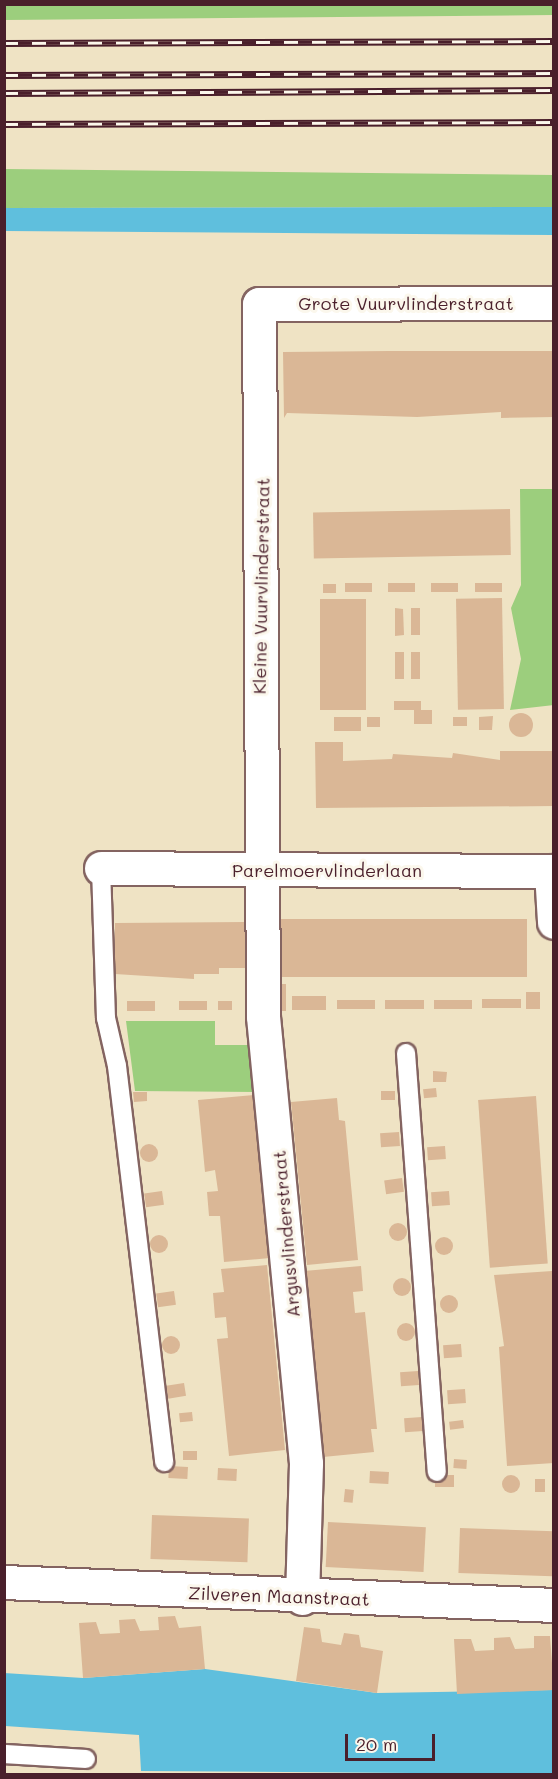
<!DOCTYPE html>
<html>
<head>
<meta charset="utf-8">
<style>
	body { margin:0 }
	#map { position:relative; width:558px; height:1779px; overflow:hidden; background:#efe3c4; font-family:Mali,sans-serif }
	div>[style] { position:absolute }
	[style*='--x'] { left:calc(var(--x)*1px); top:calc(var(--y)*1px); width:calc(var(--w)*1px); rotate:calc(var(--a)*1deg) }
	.green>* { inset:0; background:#9cce7d }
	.water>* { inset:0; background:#5fbfdd }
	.building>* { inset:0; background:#dab796; transform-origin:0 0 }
	.round { border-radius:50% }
	.roads { filter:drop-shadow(2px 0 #846461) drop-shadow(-2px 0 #846461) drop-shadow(0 2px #846461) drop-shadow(0 -2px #846461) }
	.lane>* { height:18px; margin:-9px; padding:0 9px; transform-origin:9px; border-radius:9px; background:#fff }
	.street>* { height:33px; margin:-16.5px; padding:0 16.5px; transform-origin:16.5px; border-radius:16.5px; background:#fff }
	.rail>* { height:7px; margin-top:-3.5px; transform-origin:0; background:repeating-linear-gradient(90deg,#fbf7ec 0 14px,#4a1f2b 0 28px); box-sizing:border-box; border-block:2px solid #4a1f2b }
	span { translate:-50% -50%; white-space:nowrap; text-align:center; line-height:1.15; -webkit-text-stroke:6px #fbf7ec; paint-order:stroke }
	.street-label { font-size:18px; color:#4a1f2b }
	.frame { position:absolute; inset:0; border:6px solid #4a1f2b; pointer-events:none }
	.scale { position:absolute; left:345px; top:1734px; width:90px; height:27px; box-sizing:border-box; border:3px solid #4a1f2b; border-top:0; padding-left:8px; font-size:18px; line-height:21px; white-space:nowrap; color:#4a1f2b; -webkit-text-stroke:4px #fbf7ec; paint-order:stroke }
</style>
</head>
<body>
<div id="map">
	<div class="green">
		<div style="clip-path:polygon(553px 4px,553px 15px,4px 20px,5px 4px)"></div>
		<div style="clip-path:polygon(5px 169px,553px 175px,553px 207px,5px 208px)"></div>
		<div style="clip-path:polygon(520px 489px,553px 489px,554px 705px,510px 710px,521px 659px,511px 608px,521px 585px)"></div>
		<div style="clip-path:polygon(126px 1021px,215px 1021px,215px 1045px,252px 1045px,260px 1092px,135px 1091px)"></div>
	</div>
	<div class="water">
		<div style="clip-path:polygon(553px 207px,553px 235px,4px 231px,5px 208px)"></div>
		<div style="clip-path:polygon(205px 1669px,377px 1693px,553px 1690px,553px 1774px,141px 1771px,139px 1735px,5px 1726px,4px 1673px,83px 1678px)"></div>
	</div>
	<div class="building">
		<div style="clip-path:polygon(389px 351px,554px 351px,554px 417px,501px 418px,501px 412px,417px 417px,287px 413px,284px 418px,283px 352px)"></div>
		<div style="left:510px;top:509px;width:46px;height:197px;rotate:89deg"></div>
		<div style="left:372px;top:583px;width:9px;height:27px;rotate:90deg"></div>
		<div style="left:388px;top:583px;width:27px;height:9px"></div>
		<div style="left:431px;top:583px;width:27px;height:9px"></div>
		<div style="left:475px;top:583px;width:27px;height:9px"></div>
		<div style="left:323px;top:584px;width:13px;height:9px"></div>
		<div style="left:502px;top:598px;width:111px;height:46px;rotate:89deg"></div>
		<div style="left:320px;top:599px;width:46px;height:111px"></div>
		<div style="clip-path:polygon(395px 608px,403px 609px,404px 635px,395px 636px)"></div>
		<div style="left:411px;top:608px;width:9px;height:27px"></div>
		<div style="left:395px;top:652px;width:9px;height:27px"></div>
		<div style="left:411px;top:652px;width:9px;height:27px"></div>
		<div style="clip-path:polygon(394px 701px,421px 701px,421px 710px,432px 710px,432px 724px,414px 724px,414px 710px,394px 710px)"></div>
		<div class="round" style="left:509px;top:713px;width:24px;height:24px"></div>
		<div style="clip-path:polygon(493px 716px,492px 730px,479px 730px,479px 717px)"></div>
		<div style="left:334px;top:717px;width:27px;height:14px"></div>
		<div style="left:367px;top:717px;width:13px;height:10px"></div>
		<div style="left:453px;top:717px;width:14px;height:9px"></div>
		<div style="clip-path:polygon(315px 742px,343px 742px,343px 761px,392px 759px,393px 754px,452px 758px,453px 753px,500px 760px,500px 751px,554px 751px,554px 806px,316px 808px)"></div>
		<div style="left:527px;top:919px;width:58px;height:246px;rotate:90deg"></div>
		<div style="clip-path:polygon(245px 922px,245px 968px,219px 968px,219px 974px,194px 974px,194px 979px,115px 974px,115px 923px)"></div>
		<div style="left:277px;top:984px;width:9px;height:27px"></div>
		<div style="left:526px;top:992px;width:14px;height:17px"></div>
		<div style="left:292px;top:996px;width:34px;height:14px"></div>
		<div style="left:521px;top:999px;width:9px;height:39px;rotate:90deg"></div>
		<div style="left:337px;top:1000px;width:38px;height:9px"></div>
		<div style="left:385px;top:1000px;width:39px;height:9px"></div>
		<div style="left:434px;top:1000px;width:38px;height:9px"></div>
		<div style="left:155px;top:1001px;width:10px;height:28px;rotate:90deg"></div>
		<div style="left:179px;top:1001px;width:28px;height:9px"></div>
		<div style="left:218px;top:1001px;width:14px;height:9px"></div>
		<div style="clip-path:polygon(433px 1071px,447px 1072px,446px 1082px,433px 1082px)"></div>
		<div style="left:436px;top:1088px;width:9px;height:13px;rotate:84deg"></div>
		<div style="left:381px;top:1091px;width:14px;height:9px"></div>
		<div style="clip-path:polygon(133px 1092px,147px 1092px,147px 1101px,134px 1102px)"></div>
		<div style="clip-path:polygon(254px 1095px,270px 1258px,224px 1262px,220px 1216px,209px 1216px,207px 1192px,218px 1191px,215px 1170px,205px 1172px,198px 1100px)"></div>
		<div style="left:536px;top:1096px;width:168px;height:58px;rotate:86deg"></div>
		<div style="clip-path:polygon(337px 1098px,339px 1120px,345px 1121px,358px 1260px,307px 1265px,291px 1102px)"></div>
		<div style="left:399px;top:1132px;width:14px;height:19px;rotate:86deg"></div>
		<div class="round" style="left:140px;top:1144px;width:18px;height:18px"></div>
		<div style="left:445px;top:1146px;width:13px;height:18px;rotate:86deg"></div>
		<div style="left:402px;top:1178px;width:14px;height:18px;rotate:82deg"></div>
		<div style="left:162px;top:1191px;width:14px;height:18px;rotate:82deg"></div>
		<div style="left:449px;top:1191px;width:14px;height:18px;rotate:86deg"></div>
		<div class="round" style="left:389px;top:1223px;width:18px;height:18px"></div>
		<div class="round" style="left:150px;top:1235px;width:18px;height:18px"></div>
		<div class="round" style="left:435px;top:1237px;width:18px;height:18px"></div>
		<div style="clip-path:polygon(267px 1265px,285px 1450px,229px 1456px,217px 1339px,228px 1338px,226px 1317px,215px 1318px,213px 1293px,224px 1292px,221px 1269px)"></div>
		<div style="clip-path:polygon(361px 1266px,363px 1291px,353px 1292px,355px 1313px,365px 1312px,377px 1429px,371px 1429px,374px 1452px,323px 1457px,304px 1271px)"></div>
		<div style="clip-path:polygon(552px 1271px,554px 1463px,507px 1466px,499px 1347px,504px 1346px,494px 1275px)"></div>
		<div class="round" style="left:393px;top:1278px;width:18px;height:18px"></div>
		<div style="left:174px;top:1291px;width:14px;height:18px;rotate:82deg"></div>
		<div class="round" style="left:440px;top:1295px;width:18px;height:18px"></div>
		<div class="round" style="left:397px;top:1323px;width:18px;height:18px"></div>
		<div class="round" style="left:162px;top:1336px;width:18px;height:18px"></div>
		<div style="left:461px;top:1344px;width:13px;height:18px;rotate:86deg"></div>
		<div style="left:418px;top:1371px;width:14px;height:18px;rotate:86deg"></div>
		<div style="left:184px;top:1383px;width:13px;height:18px;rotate:81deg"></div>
		<div style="left:465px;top:1389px;width:14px;height:18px;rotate:86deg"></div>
		<div style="left:192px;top:1412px;width:9px;height:13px;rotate:84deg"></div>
		<div style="left:422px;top:1417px;width:14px;height:18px;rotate:86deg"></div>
		<div style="left:463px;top:1420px;width:8px;height:14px;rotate:83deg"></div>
		<div style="left:183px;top:1451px;width:14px;height:9px"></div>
		<div style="left:454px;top:1459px;width:13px;height:9px;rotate:4deg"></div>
		<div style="left:169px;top:1466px;width:19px;height:12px;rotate:3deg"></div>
		<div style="left:218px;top:1468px;width:19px;height:12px;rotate:3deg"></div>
		<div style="left:370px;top:1471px;width:19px;height:12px;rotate:3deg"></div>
		<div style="left:435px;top:1475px;width:19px;height:12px"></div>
		<div class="round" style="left:502px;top:1475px;width:18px;height:18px"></div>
		<div style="left:535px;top:1479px;width:10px;height:13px"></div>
		<div style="left:345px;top:1489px;width:9px;height:13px;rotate:6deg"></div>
		<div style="left:152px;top:1515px;width:97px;height:44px;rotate:2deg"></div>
		<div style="left:328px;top:1522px;width:98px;height:45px;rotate:3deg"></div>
		<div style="left:460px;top:1528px;width:94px;height:45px;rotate:2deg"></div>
		<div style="clip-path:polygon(175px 1616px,179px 1628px,201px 1626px,205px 1669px,83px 1678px,79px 1623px,96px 1622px,100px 1634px,120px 1633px,119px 1620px,135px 1619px,140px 1631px,159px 1630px,158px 1617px)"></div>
		<div style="clip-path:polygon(304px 1627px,320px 1629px,322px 1642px,341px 1645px,344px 1633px,359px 1635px,361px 1647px,383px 1651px,377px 1693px,296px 1681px)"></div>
		<div style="clip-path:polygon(534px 1636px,550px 1636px,554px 1690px,457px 1694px,454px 1639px,471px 1639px,475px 1651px,494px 1650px,494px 1638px,510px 1637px,515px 1649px,534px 1648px)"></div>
	</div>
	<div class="roads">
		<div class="lane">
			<div style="--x:101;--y:868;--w:150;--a:88.1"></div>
			<div style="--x:106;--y:1018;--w:49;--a:77.1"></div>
			<div style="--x:117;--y:1066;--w:399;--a:83.2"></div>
			<div style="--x:406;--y:1053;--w:420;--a:85.8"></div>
			<div style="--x:4;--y:1754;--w:82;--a:3.5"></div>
		</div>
		<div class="street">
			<div style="--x:101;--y:868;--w:453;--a:0.4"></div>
			<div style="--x:551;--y:871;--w:51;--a:86.6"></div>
			<div style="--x:4;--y:1582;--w:550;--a:2.39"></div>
			<div style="--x:302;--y:1598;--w:135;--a:-88.3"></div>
			<div style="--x:306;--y:1463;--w:449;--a:-95.5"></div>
			<div style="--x:263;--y:1016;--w:712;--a:-90.32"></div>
			<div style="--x:259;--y:304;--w:295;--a:-0.2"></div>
		</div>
	</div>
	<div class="rail">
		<div style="--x:4;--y:43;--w:550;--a:-0.21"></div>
		<div style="--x:4;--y:75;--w:550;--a:-0.21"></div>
		<div style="--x:4;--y:93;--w:550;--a:-0.31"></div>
		<div style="--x:4;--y:124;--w:550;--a:-0.21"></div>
	</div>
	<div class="street-label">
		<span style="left:406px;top:303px">Grote Vuurvlinderstraat</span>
		<span style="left:261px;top:586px;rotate:-89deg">Kleine Vuurvlinderstraat</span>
		<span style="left:327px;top:870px">Parelmoervlinderlaan</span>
		<span style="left:286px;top:1234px;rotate:-95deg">Argusvlinderstraat</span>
		<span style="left:279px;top:1596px;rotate:2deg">Zilveren Maanstraat</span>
	</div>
	<div class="frame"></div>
	<div class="scale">20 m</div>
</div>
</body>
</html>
